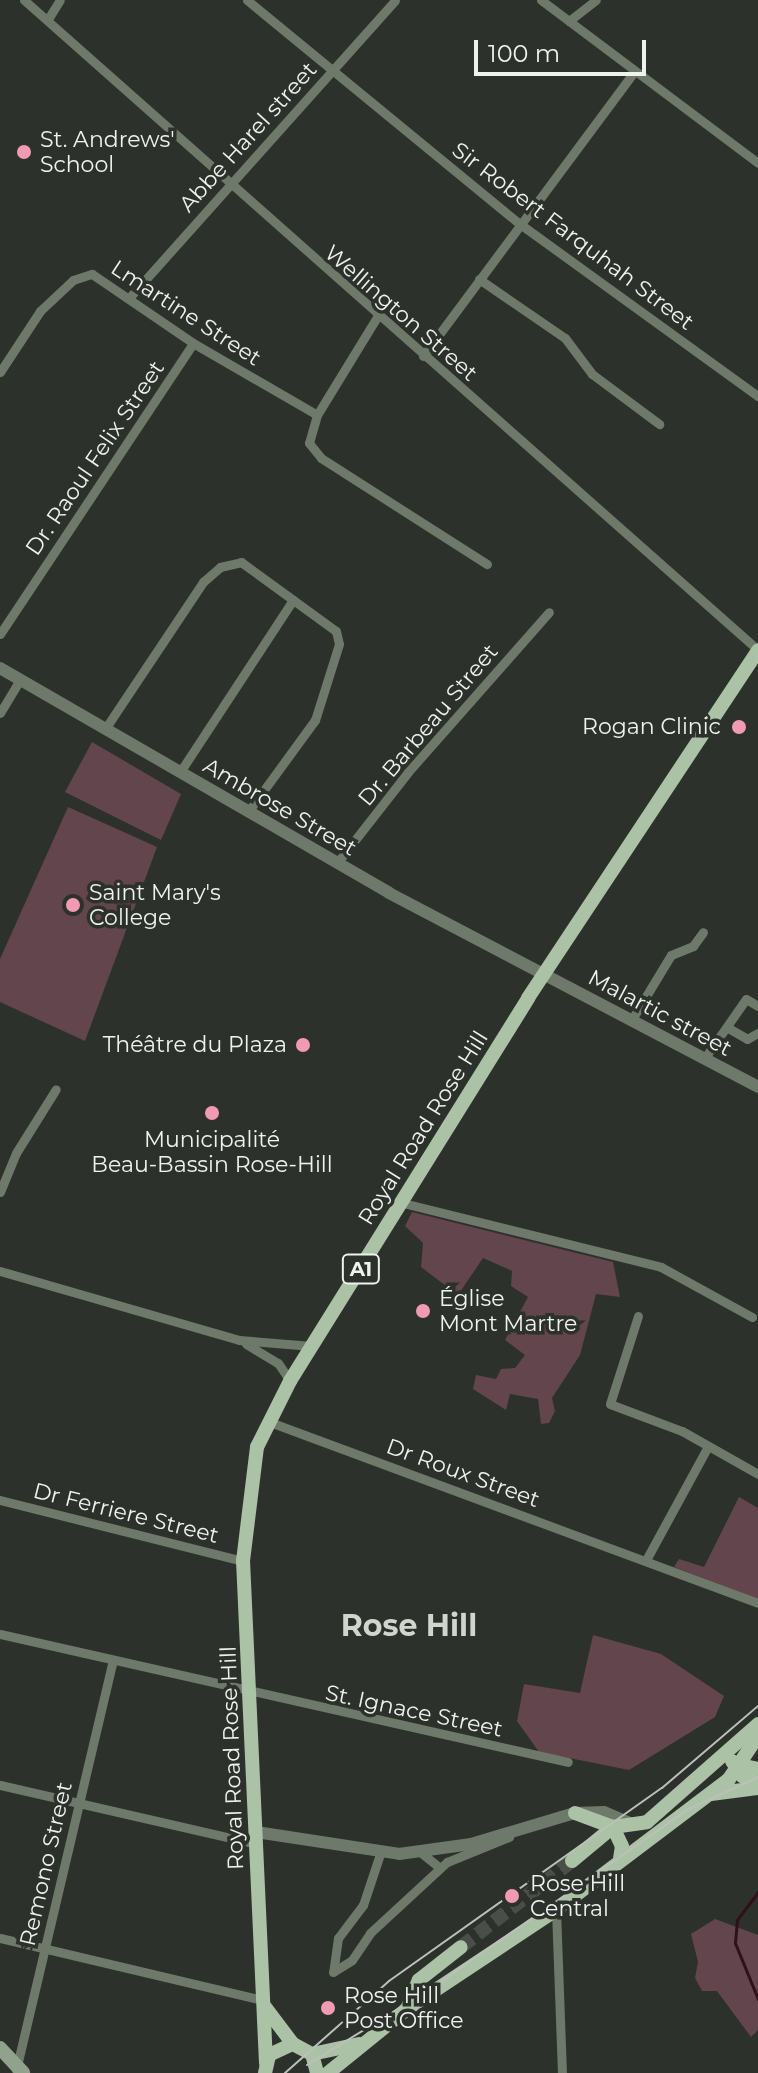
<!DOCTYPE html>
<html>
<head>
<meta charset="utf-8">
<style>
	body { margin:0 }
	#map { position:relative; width:758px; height:2073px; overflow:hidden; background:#2d312b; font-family:Montserrat,sans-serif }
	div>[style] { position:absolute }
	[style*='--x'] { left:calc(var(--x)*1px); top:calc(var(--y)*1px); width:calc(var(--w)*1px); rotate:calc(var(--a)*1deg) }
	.green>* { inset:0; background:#62454d }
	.stream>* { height:3px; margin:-1.5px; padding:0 1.5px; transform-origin:1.5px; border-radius:1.5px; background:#30101b }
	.primary-tunnel>* { height:14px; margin-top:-7px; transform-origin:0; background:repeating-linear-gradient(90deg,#4a4e48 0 14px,transparent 0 21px) }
	.minor>* { height:9px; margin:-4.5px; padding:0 4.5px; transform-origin:4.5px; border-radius:4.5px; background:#6e796b }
	.tertiary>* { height:12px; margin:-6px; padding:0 6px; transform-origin:6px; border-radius:6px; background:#6e796b }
	.secondary>* { height:14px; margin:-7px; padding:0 7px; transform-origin:7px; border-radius:7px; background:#91a28c }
	.primary>* { height:14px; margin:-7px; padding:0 7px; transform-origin:7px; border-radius:7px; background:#abc2a6 }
	.tram>* { height:2px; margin:-1px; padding:0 1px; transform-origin:1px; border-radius:1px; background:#bcc0bb }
	.dots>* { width:22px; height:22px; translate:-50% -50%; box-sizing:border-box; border:4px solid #2d312b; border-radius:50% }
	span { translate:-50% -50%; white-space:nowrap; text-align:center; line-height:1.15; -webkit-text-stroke:7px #2d312b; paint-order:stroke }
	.shield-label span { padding:2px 6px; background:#2d312b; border:2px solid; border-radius:6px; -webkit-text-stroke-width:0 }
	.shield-label { font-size:20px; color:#eff2ee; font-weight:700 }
	.street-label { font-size:22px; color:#eff2ee }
	.poi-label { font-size:22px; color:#eff2ee }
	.left { translate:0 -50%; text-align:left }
	.right { translate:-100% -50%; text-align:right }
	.district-label { font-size:30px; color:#d0d5ce; font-weight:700 }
	.scale { position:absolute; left:474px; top:40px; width:172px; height:36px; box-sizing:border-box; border:4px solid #eff2ee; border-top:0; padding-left:10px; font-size:24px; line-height:28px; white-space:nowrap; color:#eff2ee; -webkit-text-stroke:6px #2d312b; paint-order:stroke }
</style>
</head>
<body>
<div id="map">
	<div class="green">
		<div style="clip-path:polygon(92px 742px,181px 794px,161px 840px,65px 792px)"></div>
		<div style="clip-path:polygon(68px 807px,157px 847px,85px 1041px,0 1002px,0 959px)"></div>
		<div style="clip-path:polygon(412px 1212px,613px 1262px,620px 1297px,596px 1294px,580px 1355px,552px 1398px,555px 1411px,549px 1423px,541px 1424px,538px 1399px,510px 1394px,506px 1410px,473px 1389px,476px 1375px,496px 1379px,501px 1369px,515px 1368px,525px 1355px,505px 1340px,528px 1297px,511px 1286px,512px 1271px,483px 1258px,458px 1295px,421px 1267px,423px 1243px,405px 1226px)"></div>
		<div style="clip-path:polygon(739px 1497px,758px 1508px,758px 1599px,674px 1567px,679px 1559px,704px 1567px)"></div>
		<div style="clip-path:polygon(593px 1635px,661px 1654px,724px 1696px,715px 1717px,629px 1770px,539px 1752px,517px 1721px,524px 1684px,580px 1693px)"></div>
		<div style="clip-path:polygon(715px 1919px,758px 1935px,758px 2030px,751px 2037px,717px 1991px,702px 1991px,695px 1978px,698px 1962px,691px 1934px)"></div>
	</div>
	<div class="stream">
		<div style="--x:758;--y:1892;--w:35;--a:127"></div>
		<div style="--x:737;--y:1920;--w:23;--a:95"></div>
		<div style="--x:735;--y:1943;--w:61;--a:67.7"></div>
	</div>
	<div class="primary-tunnel">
		<div style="--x:461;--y:1947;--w:140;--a:-37.8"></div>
	</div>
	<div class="minor">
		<div style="--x:24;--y:0;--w:980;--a:41.53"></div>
		<div style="--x:247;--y:0;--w:353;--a:39.4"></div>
		<div style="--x:520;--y:224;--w:294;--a:35.9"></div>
		<div style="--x:541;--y:0;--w:271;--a:36.9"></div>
		<div style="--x:48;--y:19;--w:22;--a:-58"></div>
		<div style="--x:569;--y:21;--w:34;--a:-38"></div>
		<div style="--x:479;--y:279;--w:104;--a:34.5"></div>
		<div style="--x:565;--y:338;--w:45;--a:53.1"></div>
		<div style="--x:592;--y:374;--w:84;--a:36.7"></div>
		<div style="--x:129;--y:298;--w:399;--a:-48.2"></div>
		<div style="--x:377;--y:317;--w:115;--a:121.5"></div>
		<div style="--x:317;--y:415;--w:29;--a:106"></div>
		<div style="--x:309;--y:443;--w:19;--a:51"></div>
		<div style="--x:321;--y:458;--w:197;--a:32.6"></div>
		<div style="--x:423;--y:356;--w:355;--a:-53.4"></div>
		<div style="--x:0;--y:372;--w:73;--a:-56.7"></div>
		<div style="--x:40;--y:311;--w:45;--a:-43.2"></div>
		<div style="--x:73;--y:280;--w:20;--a:-18"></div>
		<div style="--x:92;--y:274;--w:122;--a:34.3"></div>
		<div style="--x:193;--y:343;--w:143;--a:30.1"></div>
		<div style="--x:0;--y:634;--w:349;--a:-56.4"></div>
		<div style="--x:0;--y:713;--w:39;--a:-59"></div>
		<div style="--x:105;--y:729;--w:177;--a:-56.3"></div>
		<div style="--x:203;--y:582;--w:23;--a:-41"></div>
		<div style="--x:220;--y:567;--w:22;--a:-13"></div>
		<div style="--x:241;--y:562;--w:117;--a:36"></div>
		<div style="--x:336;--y:631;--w:13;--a:77"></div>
		<div style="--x:339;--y:644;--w:80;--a:107.5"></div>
		<div style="--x:315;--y:720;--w:114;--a:126.1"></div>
		<div style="--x:180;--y:772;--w:206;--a:-56.7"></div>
		<div style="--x:337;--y:863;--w:115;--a:-52"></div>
		<div style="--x:408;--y:772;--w:213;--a:-48.6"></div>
		<div style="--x:631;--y:1021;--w:77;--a:-58.8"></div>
		<div style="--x:671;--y:955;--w:24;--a:-22"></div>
		<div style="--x:693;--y:946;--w:17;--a:-54"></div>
		<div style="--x:730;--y:1029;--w:20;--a:30"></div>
		<div style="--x:747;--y:1039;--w:13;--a:-29"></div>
		<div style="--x:704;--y:1059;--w:73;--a:-55"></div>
		<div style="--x:746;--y:999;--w:14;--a:30"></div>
		<div style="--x:0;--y:1192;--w:42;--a:-67.7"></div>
		<div style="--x:16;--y:1153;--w:75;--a:-58"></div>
		<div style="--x:403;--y:1203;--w:266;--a:13.9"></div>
		<div style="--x:661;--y:1267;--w:104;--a:28.8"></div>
		<div style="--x:0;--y:1271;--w:249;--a:16.1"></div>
		<div style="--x:239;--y:1340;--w:73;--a:4.7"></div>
		<div style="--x:638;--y:1316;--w:92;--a:107.7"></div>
		<div style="--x:610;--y:1404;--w:77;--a:20.6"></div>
		<div style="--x:682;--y:1431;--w:87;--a:29.5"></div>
		<div style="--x:246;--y:1344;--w:37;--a:31"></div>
		<div style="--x:278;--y:1363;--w:22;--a:56"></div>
		<div style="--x:267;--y:1421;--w:524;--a:20.34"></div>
		<div style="--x:0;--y:1500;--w:251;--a:14.1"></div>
		<div style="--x:646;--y:1560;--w:128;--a:-61.4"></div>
		<div style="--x:0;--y:1634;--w:582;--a:12.7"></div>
		<div style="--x:0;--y:1785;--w:264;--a:12.9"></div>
		<div style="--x:419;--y:1851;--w:27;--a:39"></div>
		<div style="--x:380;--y:1854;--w:54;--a:108.4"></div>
		<div style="--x:363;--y:1905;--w:41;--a:127.1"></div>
		<div style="--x:338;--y:1938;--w:34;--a:98"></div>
		<div style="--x:333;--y:1972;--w:22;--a:-32"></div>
		<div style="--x:352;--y:1960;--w:32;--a:-56"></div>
		<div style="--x:370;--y:1933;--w:105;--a:-42.7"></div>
		<div style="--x:447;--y:1862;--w:67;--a:-22"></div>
		<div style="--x:556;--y:1910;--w:163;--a:87.9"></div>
		<div style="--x:0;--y:1938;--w:269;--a:13.3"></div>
		<div style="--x:16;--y:2070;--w:418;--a:-76.7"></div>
	</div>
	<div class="tertiary">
		<div style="--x:0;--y:668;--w:449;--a:30"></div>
		<div style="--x:389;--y:893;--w:417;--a:27.7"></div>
		<div style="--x:256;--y:1832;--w:145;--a:8.7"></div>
		<div style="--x:399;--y:1854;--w:73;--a:-7.9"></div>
		<div style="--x:471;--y:1844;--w:109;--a:-16.6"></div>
		<div style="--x:575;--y:1813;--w:29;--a:-2"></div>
		<div style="--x:604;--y:1812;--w:30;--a:23"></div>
	</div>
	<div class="secondary">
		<div style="--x:0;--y:2048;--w:34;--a:47"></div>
	</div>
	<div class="primary">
		<div style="--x:732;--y:1761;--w:18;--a:56"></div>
		<div style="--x:742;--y:1776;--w:17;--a:24"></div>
		<div style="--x:735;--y:1764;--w:24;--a:12"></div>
		<div style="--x:711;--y:1794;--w:47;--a:-7.3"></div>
		<div style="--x:575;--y:1813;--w:40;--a:20.2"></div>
		<div style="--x:613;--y:1827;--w:21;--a:65"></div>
		<div style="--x:622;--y:1846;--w:12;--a:99"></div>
		<div style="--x:572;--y:1861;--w:53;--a:-39.7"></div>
		<div style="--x:613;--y:1827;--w:34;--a:-8"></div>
		<div style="--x:647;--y:1822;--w:148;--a:-41.4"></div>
		<div style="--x:265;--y:2007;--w:46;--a:52.9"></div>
		<div style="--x:407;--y:2009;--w:31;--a:-68"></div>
		<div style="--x:419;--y:1980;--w:53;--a:-38.2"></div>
		<div style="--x:312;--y:2054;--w:48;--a:-12"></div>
		<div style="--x:266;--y:2063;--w:503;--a:-92.62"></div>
		<div style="--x:243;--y:1561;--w:115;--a:-83"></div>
		<div style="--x:257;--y:1447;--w:74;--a:-63.4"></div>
		<div style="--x:290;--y:1381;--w:451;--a:-58.1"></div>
		<div style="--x:528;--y:998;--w:417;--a:-56.5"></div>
		<div style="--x:265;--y:2073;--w:18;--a:-77"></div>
		<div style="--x:269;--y:2055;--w:26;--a:-25"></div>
		<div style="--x:293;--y:2044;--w:21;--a:28"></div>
		<div style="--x:312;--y:2054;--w:20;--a:75"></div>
		<div style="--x:328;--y:2073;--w:102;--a:-39"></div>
		<div style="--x:407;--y:2009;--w:179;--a:-33.6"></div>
		<div style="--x:556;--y:1910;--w:217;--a:-37.1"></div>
		<div style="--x:729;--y:1779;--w:52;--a:-56"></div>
	</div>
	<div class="tram">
		<div style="--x:307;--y:2065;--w:147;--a:-31.6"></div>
		<div style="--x:432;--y:1988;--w:311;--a:-34.9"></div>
		<div style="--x:687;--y:1810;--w:78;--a:-24.9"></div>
		<div style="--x:285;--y:2073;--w:139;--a:-41.5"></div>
		<div style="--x:389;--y:1981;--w:334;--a:-35.3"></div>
		<div style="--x:662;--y:1788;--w:126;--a:-40.5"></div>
	</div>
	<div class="dots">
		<div style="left:24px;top:152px;background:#f19ab3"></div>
		<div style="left:739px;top:727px;background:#f19ab3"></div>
		<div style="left:73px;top:905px;background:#f19ab3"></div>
		<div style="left:303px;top:1045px;background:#f19ab3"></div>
		<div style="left:212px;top:1113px;background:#f19ab3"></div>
		<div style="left:423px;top:1311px;background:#f19ab3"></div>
		<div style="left:512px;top:1896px;background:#f19ab3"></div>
		<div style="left:328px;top:2008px;background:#f19ab3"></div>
	</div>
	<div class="shield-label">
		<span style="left:361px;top:1269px">A1</span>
	</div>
	<div class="street-label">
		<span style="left:248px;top:137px;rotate:-48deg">Abbe Harel street</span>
		<span style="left:573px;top:236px;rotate:37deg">Sir Robert Farquhah Street</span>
		<span style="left:186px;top:313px;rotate:33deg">Lmartine Street</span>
		<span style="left:401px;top:313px;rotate:41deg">Wellington Street</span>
		<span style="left:95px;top:458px;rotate:-56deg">Dr. Raoul Felix Street</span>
		<span style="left:428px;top:725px;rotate:-50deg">Dr. Barbeau Street</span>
		<span style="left:280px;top:807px;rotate:30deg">Ambrose Street</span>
		<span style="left:660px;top:1013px;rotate:28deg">Malartic street</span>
		<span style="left:423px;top:1128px;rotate:-58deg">Royal Road Rose Hill</span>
		<span style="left:463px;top:1473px;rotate:20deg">Dr Roux Street</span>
		<span style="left:126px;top:1513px;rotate:14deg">Dr Ferriere Street</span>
		<span style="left:414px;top:1711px;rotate:12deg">St. Ignace Street</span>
		<span style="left:232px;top:1758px;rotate:-92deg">Royal Road Rose Hill</span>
		<span style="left:46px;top:1864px;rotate:-77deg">Remono Street</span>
	</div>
	<div class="poi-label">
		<span class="left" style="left:40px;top:152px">St. Andrews'<br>School</span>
		<span class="right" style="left:721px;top:727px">Rogan Clinic</span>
		<span class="left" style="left:89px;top:905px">Saint Mary's<br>College</span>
		<span class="right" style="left:287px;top:1045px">Théâtre du Plaza</span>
		<span style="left:212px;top:1152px">Municipalité<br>Beau-Bassin Rose-Hill</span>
		<span class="left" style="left:439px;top:1311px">Église<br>Mont Martre</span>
		<span class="left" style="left:530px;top:1896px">Rose Hill<br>Central</span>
		<span class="left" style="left:344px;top:2008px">Rose Hill<br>Post Office</span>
	</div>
	<div class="district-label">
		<span style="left:409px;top:1626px">Rose Hill</span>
	</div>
	<div class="scale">100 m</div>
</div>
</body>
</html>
